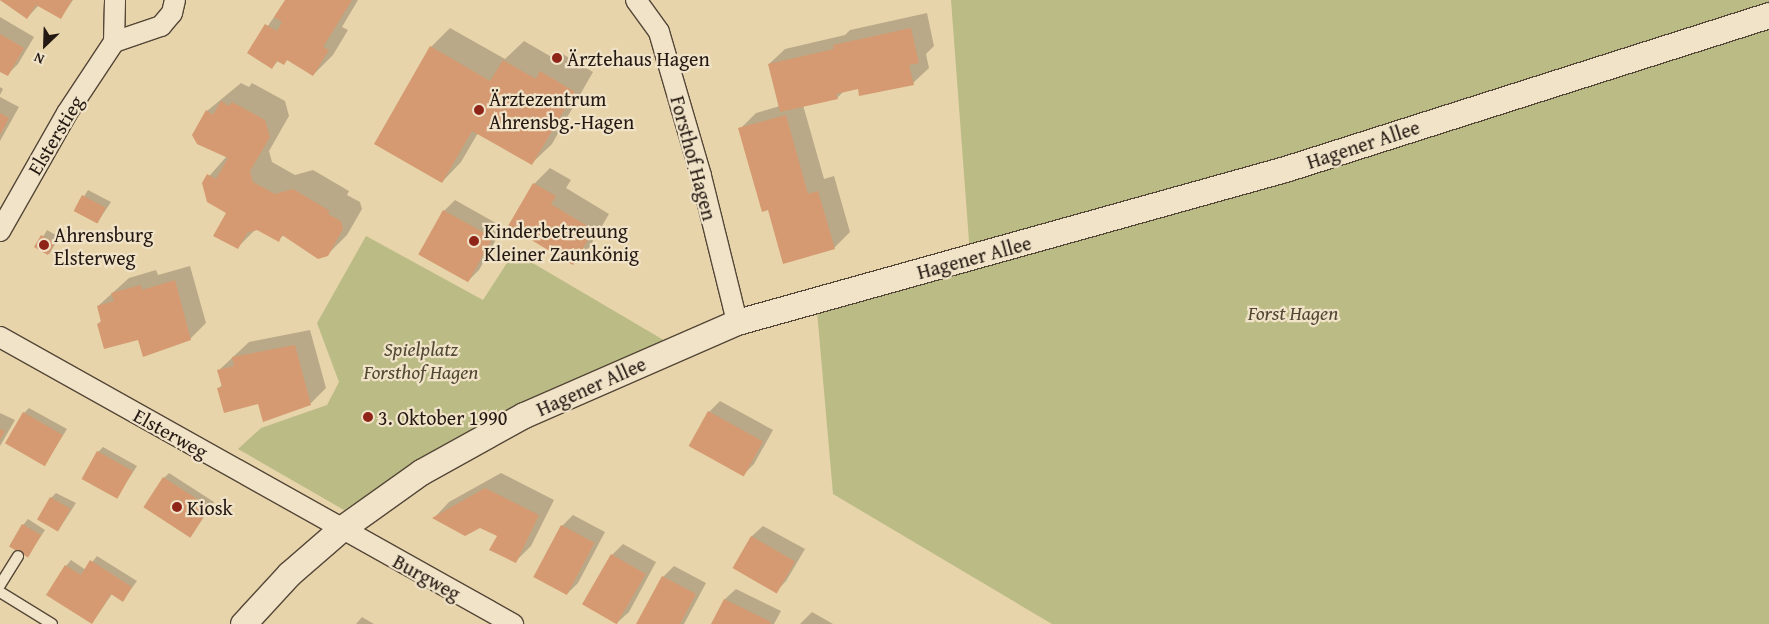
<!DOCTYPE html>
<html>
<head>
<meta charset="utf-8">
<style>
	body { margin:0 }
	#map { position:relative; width:1769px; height:624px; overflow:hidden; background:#e8d4aa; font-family:"Gentium Book Plus",serif }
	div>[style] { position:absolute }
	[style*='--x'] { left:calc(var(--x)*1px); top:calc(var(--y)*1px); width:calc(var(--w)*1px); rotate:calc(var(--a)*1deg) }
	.green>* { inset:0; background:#bbbb85 }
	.shadow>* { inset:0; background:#0003; transform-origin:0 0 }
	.building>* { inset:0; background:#d59a71; transform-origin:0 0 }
	.roads { filter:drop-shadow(1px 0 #554738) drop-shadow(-1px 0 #554738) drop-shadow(0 1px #554738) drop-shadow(0 -1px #554738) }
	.service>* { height:10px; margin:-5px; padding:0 5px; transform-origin:5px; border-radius:5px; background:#f0e3c8 }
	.minor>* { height:20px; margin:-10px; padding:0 10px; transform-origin:10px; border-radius:10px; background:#f0e3c8 }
	.tertiary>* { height:25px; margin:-12.5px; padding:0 12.5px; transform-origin:12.5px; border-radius:12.5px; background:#f0e3c8 }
	.dots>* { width:14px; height:14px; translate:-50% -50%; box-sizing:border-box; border:2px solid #f0e3c8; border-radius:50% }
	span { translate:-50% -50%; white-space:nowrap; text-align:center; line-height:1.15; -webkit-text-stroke:4.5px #f0e3c8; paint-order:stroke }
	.poi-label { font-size:20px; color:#241812 }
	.left { translate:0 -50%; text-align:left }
	.street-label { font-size:20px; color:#241812 }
	.park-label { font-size:20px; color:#514934; font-style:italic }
	.north { position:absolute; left:20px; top:20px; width:50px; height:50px; -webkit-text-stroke:4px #f0e3c8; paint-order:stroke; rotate:204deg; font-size:14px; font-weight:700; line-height:20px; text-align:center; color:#241812 }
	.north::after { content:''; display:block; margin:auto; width:18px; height:22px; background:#241812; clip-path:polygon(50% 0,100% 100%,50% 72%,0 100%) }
</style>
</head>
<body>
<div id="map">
	<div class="green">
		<div style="clip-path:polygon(951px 0,1769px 0,1769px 624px,1052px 624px,833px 494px,817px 311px,971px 268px)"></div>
		<div style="clip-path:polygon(366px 236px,483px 300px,514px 252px,667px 342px,519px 405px,456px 438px,344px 510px,238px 449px,261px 428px,327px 405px,339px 382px,317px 323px)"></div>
	</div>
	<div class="shadow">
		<div style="clip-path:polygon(0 0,73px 0,61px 17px,39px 5px,27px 18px)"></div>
		<div style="clip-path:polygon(286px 0,358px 0,342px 27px,348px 30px,333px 55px,313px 75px,288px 59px,283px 64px,278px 61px,272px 67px,249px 53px)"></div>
		<div style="clip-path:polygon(927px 13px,934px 46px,926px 54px,929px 68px,913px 83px,859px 87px,844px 91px,837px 98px,803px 105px,824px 179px,834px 176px,850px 232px,834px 248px,769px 209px,740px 129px,756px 113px,780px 106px,769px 64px,785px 49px,845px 35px,850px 30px)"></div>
		<div style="clip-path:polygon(0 17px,34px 37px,18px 64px,8px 74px,0 70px)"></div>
		<div style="clip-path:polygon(450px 28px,505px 59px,524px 41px,555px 59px,561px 53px,593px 72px,552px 144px,532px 163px,478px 133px,461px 162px,442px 182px,431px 47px)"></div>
		<div style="clip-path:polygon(241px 83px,249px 87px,252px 83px,285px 101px,289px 116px,269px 151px,272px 162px,295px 175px,313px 170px,349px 191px,347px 195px,360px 202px,362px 209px,347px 235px,327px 255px,284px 235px,278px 240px,257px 228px,237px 248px,228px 212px,203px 183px,227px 156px,207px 111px)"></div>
		<div style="clip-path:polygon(0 87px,3px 89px,0 95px)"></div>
		<div style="clip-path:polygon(0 97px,19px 107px,0 141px)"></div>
		<div style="clip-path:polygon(550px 168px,571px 180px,566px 188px,609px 214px,589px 248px,573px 263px,509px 225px,534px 184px)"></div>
		<div style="clip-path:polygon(88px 190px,111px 202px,97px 223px,75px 211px)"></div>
		<div style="clip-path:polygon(455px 200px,503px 227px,479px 270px,468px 281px,420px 254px,444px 211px)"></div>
		<div style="left:47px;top:230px;width:14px;height:20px;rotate:30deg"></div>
		<div style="clip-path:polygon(190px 266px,206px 323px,190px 339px,144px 356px,139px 338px,98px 324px,102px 320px,98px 306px,129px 278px,156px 270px,158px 275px)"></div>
		<div style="clip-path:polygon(310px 330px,326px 388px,311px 403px,264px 420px,259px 403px,218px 389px,222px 385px,218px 371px,249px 342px)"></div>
		<div style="clip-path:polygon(720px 401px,773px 430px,754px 464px,743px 475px,709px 412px)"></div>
		<div style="clip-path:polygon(29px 408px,67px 429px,45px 464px,24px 413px)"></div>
		<div style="clip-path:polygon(0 413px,15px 420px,0 446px)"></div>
		<div style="clip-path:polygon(103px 447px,137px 466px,117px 497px,98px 452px)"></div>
		<div style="clip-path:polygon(169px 473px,214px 502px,191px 535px,164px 478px)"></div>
		<div style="clip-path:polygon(501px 473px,554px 500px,531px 546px,515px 562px,498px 535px,480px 526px,434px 518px,449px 502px)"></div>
		<div style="clip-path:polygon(56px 493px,76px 503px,58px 531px,51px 498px)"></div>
		<div style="clip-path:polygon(573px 515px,605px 532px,578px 583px,568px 593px,562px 526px)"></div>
		<div style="clip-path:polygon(28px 519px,45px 530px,28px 556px,23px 525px)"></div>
		<div style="clip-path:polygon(763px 526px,805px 549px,786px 581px,776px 592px,734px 568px,752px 536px)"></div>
		<div style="clip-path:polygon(623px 544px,656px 562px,629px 612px,618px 622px,612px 555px)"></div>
		<div style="clip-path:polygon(97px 556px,137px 581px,123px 600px,112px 594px,92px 623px,66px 566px,71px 560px,86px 570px)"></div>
		<div style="clip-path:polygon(674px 566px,706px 583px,684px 624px,638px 624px,663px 577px)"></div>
		<div style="clip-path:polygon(736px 589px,781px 611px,774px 624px,713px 624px,725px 599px)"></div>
		<div style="clip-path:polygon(812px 612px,833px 624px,800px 624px)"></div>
		<div style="clip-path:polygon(362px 617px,374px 624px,356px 624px)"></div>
	</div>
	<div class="building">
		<div style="clip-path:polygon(0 0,72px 0,61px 19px,36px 5px,27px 19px)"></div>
		<div style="clip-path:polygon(285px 0,352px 0,323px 47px,329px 50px,313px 76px,287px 60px,284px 65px,277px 61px,272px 69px,247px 53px,265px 24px,277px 31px,282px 22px,274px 17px)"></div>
		<div style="clip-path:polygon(911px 28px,919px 63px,909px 65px,914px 85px,859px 96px,858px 89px,836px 94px,838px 99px,780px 112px,768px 64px,834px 49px,833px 45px)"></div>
		<div style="clip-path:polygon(0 34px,24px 48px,8px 76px,0 72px)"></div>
		<div style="clip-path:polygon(430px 46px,490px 81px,503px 60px,536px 79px,540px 71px,575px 92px,532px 165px,472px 131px,442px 183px,374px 144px)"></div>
		<div style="clip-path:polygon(221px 101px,229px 106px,232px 102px,265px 120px,270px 137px,250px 171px,253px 182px,275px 194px,293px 189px,330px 211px,328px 214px,341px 221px,343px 229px,328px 256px,318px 259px,282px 235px,279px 242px,257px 230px,247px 233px,238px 249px,213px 236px,226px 213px,207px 202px,202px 183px,207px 174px,216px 179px,228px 158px,197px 144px,192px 135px,206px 110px,213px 115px)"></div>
		<div style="clip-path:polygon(0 113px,9px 118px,0 135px)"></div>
		<div style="clip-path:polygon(786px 115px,808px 194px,818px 191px,835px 249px,783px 264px,768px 210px,762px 212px,738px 128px)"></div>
		<div style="clip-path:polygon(533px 183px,556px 196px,551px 204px,594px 230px,573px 265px,508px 226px)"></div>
		<div style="left:82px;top:195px;width:27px;height:18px;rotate:28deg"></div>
		<div style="left:443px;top:210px;width:57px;height:51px;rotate:29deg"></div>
		<div style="left:41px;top:235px;width:16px;height:14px;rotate:30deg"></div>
		<div style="clip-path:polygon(175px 280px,191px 340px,143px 357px,138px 340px,104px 349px,97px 324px,101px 322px,97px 306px,114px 301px,111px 293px,141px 285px,142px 290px)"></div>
		<div style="clip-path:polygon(295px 345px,311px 405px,263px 422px,258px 404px,224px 413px,217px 388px,222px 387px,217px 370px,234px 366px,232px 357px)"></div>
		<div style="left:708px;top:411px;width:63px;height:40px;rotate:29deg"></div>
		<div style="left:23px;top:412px;width:46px;height:36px;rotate:30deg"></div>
		<div style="clip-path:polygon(0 429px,5px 431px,0 440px)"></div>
		<div style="left:97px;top:451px;width:41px;height:32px;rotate:29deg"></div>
		<div style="left:163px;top:477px;width:56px;height:36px;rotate:33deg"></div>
		<div style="clip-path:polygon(485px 488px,539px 515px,516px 563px,489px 550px,497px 536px,480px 528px,465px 536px,432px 518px)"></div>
		<div style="left:50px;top:497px;width:24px;height:26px;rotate:30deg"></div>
		<div style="left:22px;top:524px;width:22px;height:26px;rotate:30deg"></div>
		<div style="left:561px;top:525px;width:38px;height:59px;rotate:28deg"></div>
		<div style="left:751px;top:536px;width:51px;height:37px;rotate:30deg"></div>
		<div style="left:611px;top:554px;width:40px;height:58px;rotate:30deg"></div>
		<div style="clip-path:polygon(90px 560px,132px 587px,123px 602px,111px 594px,92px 624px,46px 595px,65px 565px,81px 575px)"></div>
		<div style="clip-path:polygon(662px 576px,696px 594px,680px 624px,636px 624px)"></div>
		<div style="clip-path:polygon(724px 599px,771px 622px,770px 624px,711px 624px)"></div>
	</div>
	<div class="roads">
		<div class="service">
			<div style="--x:0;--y:585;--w:34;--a:-58"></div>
			<div style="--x:0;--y:592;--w:61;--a:31.6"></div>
		</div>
		<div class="minor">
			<div style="--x:636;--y:0;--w:39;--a:54"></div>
			<div style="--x:659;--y:32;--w:150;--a:73.7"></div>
			<div style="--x:701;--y:176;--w:150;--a:76.1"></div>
			<div style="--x:114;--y:42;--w:50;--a:-18.8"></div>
			<div style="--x:161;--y:26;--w:17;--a:-50"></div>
			<div style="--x:172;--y:13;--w:13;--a:-77"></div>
			<div style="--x:0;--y:231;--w:136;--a:-60.4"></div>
			<div style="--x:67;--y:113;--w:85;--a:-56.5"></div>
			<div style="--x:114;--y:42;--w:42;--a:-88.6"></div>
			<div style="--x:0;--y:337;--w:588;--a:29.23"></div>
		</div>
		<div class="tertiary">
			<div style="--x:243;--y:624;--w:68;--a:-47.4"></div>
			<div style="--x:289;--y:574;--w:69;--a:-40.9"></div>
			<div style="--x:341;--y:529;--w:98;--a:-35.5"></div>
			<div style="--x:421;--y:472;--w:118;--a:-29"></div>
			<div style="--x:524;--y:415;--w:232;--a:-23.6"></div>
			<div style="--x:737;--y:322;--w:569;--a:-15.6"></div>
			<div style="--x:1285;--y:169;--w:508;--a:-17.65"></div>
		</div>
	</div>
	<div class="dots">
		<div style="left:557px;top:58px;background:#8f2418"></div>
		<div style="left:479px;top:110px;background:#8f2418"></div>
		<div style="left:474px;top:241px;background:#8f2418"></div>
		<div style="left:44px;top:245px;background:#8f2418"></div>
		<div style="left:368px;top:417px;background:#8f2418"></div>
		<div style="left:177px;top:507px;background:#8f2418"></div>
	</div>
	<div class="poi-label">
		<span class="left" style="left:567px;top:58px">Ärztehaus Hagen</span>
		<span class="left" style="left:489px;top:110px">Ärztezentrum<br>Ahrensbg.-Hagen</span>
		<span class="left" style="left:484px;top:242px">Kinderbetreuung<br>Kleiner Zaunkönig</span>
		<span class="left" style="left:54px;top:246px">Ahrensburg<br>Elsterweg</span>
		<span class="left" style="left:378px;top:417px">3. Oktober 1990</span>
		<span class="left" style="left:187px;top:507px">Kiosk</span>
	</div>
	<div class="street-label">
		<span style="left:55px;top:135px;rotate:-59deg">Elsterstieg</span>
		<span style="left:1363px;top:144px;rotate:-18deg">Hagener Allee</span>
		<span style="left:694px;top:158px;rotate:75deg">Forsthof Hagen</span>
		<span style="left:974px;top:257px;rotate:-15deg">Hagener Allee</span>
		<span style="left:591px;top:386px;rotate:-24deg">Hagener Allee</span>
		<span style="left:171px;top:433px;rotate:29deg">Elsterweg</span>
		<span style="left:427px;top:577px;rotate:29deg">Burgweg</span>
	</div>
	<div class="park-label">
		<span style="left:1293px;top:312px">Forst Hagen</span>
		<span style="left:421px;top:360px">Spielplatz<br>Forsthof Hagen</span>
	</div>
	<div class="north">N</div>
</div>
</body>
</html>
